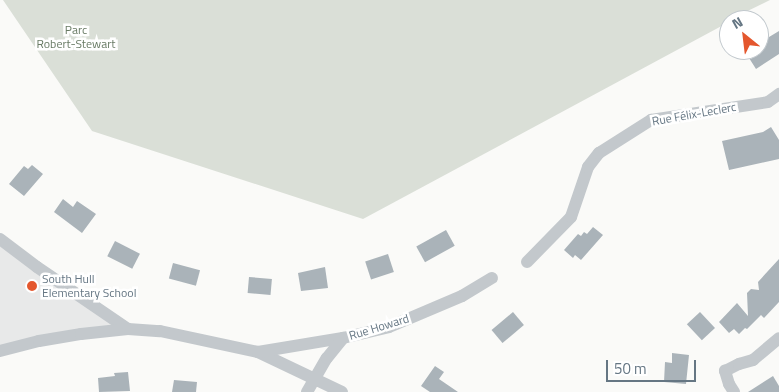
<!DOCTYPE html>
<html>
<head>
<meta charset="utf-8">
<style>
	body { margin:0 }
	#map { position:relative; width:779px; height:392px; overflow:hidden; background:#fafaf8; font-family:"Titillium Web",sans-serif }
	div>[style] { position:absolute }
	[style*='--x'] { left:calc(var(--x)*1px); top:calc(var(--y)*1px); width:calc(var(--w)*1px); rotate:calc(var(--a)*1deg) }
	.built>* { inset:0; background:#e8e9e9 }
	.green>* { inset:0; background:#dadfd7 }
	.building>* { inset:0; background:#aab3b9; transform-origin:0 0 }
	.minor>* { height:12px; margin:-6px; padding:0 6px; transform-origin:6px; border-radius:6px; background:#c3c8cc }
	.dots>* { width:14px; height:14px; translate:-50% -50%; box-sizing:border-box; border:2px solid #fff; border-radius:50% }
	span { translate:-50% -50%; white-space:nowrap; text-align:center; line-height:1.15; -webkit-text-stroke:5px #fff; paint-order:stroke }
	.park-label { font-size:12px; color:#687a64 }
	.street-label { font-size:12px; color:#657683 }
	.poi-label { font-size:12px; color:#657683 }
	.left { translate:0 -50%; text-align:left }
	.north { position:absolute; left:719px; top:10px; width:50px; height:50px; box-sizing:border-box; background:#fff; border:1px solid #c1c8cd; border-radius:50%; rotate:331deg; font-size:14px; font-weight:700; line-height:20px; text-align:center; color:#657683 }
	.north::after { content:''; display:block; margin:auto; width:18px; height:22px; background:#e4572e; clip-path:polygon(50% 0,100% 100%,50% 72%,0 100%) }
	.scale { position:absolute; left:606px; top:360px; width:90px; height:22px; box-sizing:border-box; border:2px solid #657683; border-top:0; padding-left:6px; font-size:15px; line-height:18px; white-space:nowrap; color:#657683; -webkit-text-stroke:4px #fff; paint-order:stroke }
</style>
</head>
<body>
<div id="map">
	<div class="built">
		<div style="clip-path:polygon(0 239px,128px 329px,0 351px)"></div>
	</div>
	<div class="green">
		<div style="clip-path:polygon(3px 0,770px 0,729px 20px,729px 22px,363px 219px,92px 131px)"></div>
	</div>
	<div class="building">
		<div style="clip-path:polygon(779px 31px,779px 54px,756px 69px,744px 50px,759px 50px,759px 43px)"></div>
		<div style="clip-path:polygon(771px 127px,779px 140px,779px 159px,729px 170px,722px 141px,763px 132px)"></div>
		<div style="clip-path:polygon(32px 165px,43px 174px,24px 196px,9px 184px,24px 166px,28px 169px)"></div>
		<div style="clip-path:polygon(63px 199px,73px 207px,77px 201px,96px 214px,82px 233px,54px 212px)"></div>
		<div style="clip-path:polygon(593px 227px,603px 235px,581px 260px,575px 255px,573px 258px,564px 250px,578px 234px,581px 236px,584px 232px,587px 234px)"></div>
		<div style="left:446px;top:230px;width:18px;height:34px;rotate:61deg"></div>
		<div style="left:115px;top:241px;width:28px;height:17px;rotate:27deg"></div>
		<div style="left:388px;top:254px;width:19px;height:24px;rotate:72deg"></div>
		<div style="clip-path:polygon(779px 259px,779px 302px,764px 318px,761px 315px,747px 329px,745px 328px,739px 334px,734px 329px,729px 333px,719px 322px,737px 303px,748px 316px,747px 293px,751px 289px,759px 290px,758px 282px)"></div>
		<div style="left:173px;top:263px;width:28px;height:16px;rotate:15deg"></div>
		<div style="clip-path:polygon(325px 267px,328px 288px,301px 291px,298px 273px)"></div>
		<div style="left:249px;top:277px;width:23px;height:16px;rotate:5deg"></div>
		<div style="left:513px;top:312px;width:17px;height:28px;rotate:50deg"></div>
		<div style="left:700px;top:312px;width:22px;height:18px;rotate:47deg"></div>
		<div style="clip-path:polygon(672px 353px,689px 355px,686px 384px,664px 382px,665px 362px,672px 363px)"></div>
		<div style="clip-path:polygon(435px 366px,444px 372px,439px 379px,458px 392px,430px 392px,421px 386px)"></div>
		<div style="clip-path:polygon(128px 372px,130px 391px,99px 392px,98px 378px,115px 376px,114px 373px)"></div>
		<div style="clip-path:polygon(773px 376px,779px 386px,779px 392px,748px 392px)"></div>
		<div style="clip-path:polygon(174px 380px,197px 382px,196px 392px,172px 392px)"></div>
	</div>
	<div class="minor">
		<div style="--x:0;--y:239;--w:46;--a:37.1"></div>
		<div style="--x:37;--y:267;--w:110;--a:34.3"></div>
		<div style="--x:527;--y:262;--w:63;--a:-45.6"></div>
		<div style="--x:571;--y:217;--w:53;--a:-71.2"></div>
		<div style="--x:588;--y:167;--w:18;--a:-52"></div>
		<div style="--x:599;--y:153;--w:62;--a:-32.4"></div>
		<div style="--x:651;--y:120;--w:118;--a:-8.7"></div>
		<div style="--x:768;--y:102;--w:14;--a:-36"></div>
		<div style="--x:0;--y:351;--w:40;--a:-14.4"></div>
		<div style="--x:39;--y:341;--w:43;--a:-9.5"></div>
		<div style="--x:81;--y:334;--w:47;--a:-6.1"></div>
		<div style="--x:128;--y:329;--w:32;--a:4"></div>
		<div style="--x:160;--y:331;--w:100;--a:12.1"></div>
		<div style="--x:258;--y:352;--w:93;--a:25.5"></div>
		<div style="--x:258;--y:352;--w:86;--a:-9.4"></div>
		<div style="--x:343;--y:338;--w:47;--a:-13.4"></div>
		<div style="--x:389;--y:327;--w:79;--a:-23"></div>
		<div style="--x:462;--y:296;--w:35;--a:-31"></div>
		<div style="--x:307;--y:392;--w:39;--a:-60"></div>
		<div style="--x:327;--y:358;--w:26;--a:-51"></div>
		<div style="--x:734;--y:392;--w:9;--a:-122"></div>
		<div style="--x:729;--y:384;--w:14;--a:-107"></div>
		<div style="--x:725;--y:371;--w:16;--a:-27"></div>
		<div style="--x:739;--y:364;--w:15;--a:-16"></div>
		<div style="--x:753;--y:360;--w:34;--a:-40"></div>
	</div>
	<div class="dots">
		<div style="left:32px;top:286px;background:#e4572e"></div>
	</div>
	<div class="park-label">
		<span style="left:76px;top:37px">Parc<br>Robert-Stewart</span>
	</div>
	<div class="street-label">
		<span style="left:694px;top:114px;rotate:-10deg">Rue Félix-Leclerc</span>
		<span style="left:379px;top:327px;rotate:-17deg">Rue Howard</span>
	</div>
	<div class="poi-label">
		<span class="left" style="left:42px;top:286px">South Hull<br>Elementary School</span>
	</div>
	<div class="north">N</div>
	<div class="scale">50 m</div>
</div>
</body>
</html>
